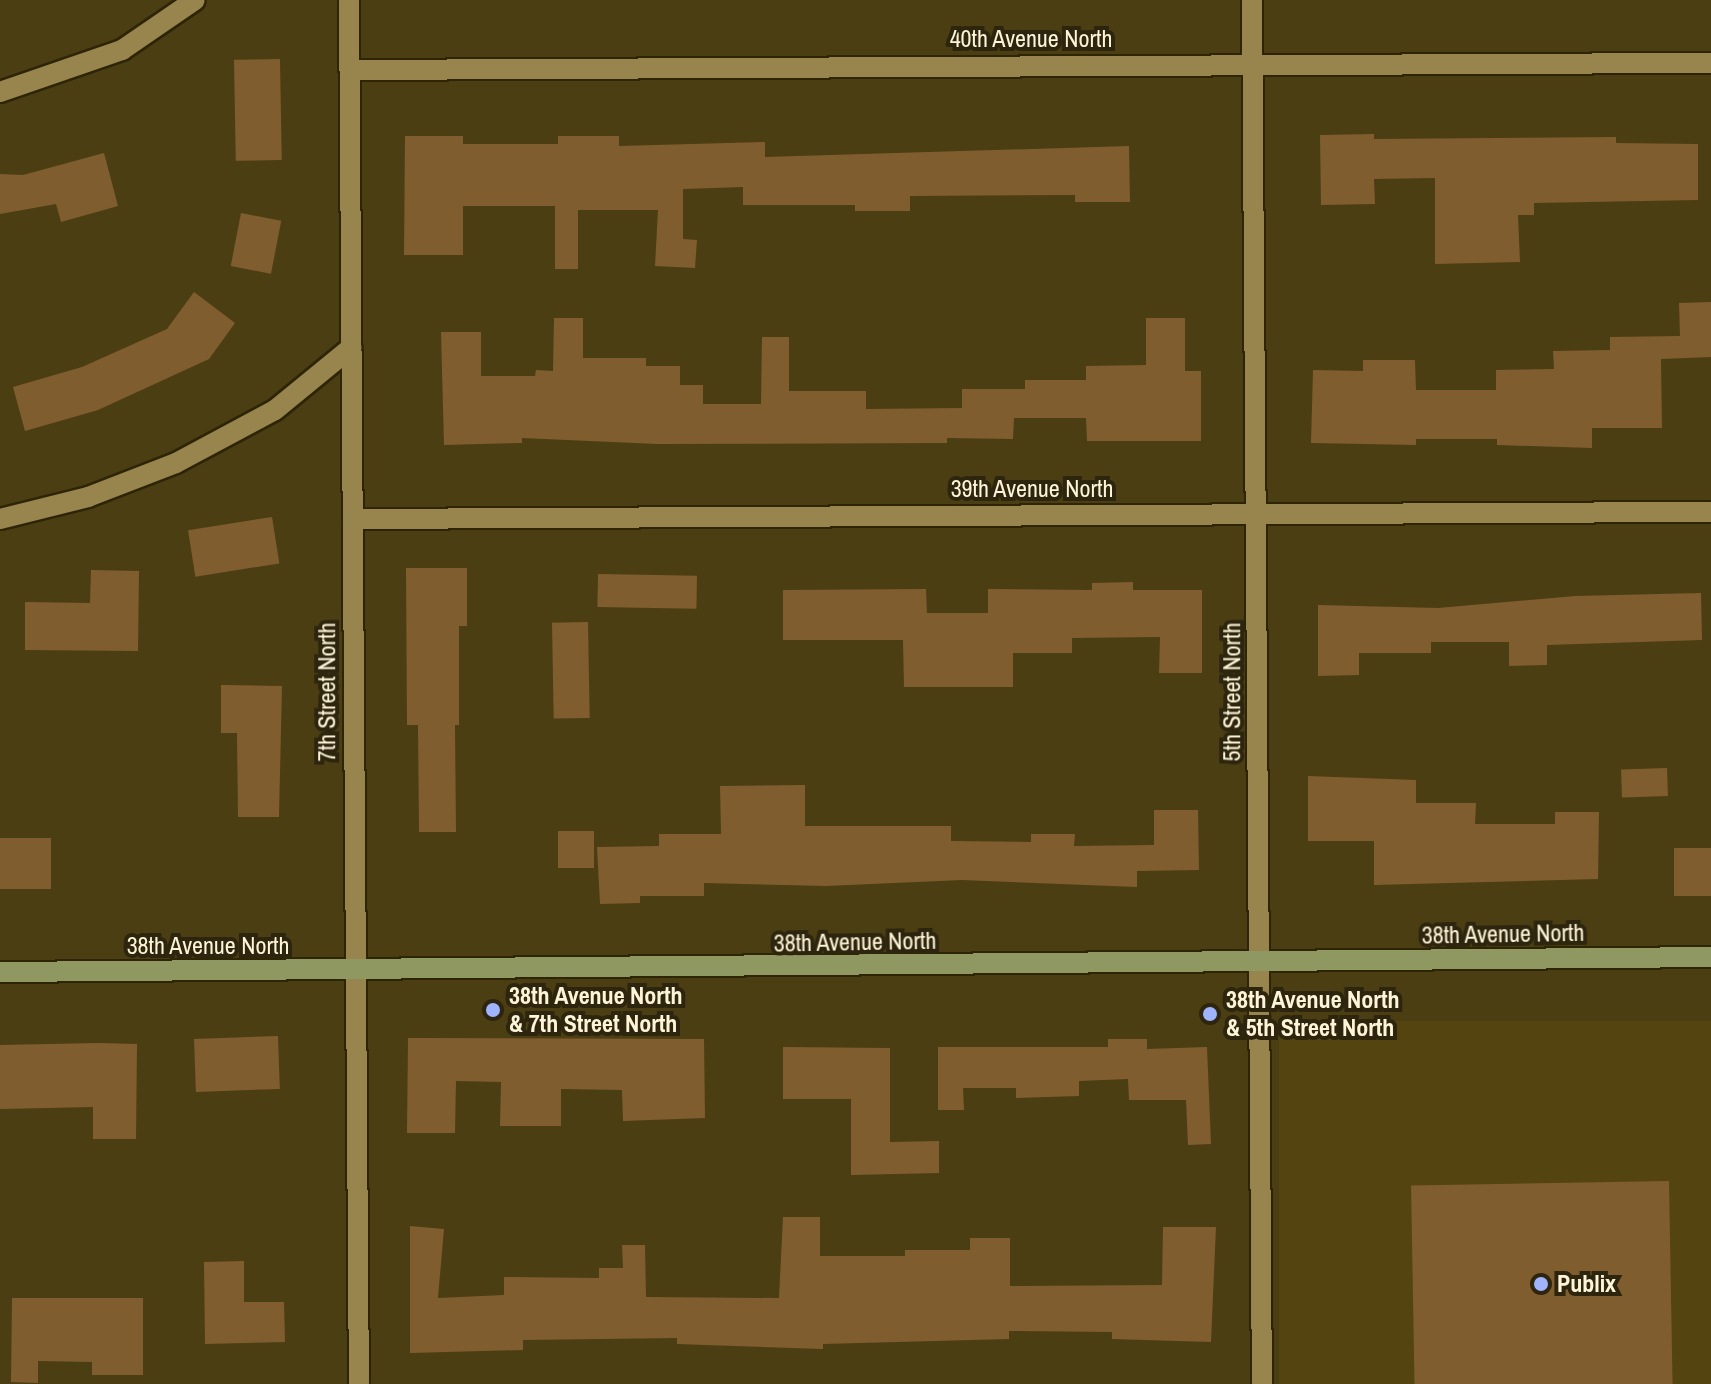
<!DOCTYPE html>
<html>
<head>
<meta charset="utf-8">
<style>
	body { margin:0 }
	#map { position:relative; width:1711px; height:1384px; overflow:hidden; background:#4b3e13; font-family:"Archivo Narrow",sans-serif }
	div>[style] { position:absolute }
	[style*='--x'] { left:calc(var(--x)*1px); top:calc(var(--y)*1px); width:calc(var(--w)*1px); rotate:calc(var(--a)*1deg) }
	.built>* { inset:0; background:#534410; transform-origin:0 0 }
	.building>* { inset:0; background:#805d2e; transform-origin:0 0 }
	.roads { filter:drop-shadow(2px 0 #2e2507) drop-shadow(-2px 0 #2e2507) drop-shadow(0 2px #2e2507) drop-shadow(0 -2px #2e2507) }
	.street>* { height:20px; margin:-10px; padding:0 10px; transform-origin:10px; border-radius:10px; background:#97854d }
	.secondary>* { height:20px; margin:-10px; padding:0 10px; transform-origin:10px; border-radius:10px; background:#8f9861 }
	.dots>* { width:22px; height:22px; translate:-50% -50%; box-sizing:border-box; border:4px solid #2d250e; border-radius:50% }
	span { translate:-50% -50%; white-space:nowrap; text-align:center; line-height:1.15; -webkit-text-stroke:8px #2d250e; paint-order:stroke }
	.street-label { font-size:24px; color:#fef5d8 }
	.poi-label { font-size:24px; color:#fef5d8; font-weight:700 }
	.left { translate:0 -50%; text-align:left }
</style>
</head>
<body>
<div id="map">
	<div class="built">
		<div style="left:1279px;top:1021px;width:432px;height:363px"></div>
	</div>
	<div class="building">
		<div style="left:280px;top:59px;width:101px;height:46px;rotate:89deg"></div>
		<div style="clip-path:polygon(1374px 134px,1374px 139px,1616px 137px,1616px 143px,1698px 144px,1698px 200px,1534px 203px,1534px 215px,1518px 215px,1520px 262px,1435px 264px,1435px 178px,1374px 179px,1375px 204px,1321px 205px,1320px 135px)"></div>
		<div style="clip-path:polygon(405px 136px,463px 136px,463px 144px,558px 144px,558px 136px,619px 136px,619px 146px,765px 142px,765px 157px,1129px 146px,1130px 202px,1075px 202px,1075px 195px,910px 196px,910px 211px,855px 211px,855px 205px,743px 205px,743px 187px,683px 189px,683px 239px,697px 240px,695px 268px,655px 266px,658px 210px,578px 210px,578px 269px,555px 269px,555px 206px,463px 206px,463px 255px,404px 255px)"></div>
		<div style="clip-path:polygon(104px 153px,118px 206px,61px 222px,56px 204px,0 214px,0 174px,23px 175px)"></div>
		<div style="left:241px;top:213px;width:41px;height:54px;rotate:11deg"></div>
		<div style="clip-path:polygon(194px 292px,235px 323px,209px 359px,98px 410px,25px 431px,13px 387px,82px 367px,167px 329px)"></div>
		<div style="clip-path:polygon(1711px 302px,1711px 357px,1661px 359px,1662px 428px,1592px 428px,1592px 448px,1497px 445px,1497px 439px,1416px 439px,1416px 445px,1311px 443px,1313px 370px,1363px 371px,1363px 360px,1415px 360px,1416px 390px,1496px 390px,1496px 370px,1554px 369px,1553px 351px,1610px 350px,1610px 337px,1680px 336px,1679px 303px)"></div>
		<div style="clip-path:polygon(554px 318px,583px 318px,583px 358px,646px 358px,646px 366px,680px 366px,680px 385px,703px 385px,703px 404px,761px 404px,762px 337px,789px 337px,789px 391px,866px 391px,866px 409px,962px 408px,962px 389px,1025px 389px,1025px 380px,1086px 380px,1086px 366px,1146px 365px,1146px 318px,1185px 318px,1185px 371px,1201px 371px,1201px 441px,1087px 441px,1086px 418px,1014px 418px,1013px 439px,947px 438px,947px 443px,657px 444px,522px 438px,522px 443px,444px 445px,441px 332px,481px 332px,481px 376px,535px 376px,536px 370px,553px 371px)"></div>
		<div style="left:272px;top:517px;width:47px;height:85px;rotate:81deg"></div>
		<div style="clip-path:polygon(406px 568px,467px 568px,467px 626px,459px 626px,459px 725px,455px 725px,456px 832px,419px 832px,418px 725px,407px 725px)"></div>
		<div style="clip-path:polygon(91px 570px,139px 571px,138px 651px,25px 650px,25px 602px,90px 603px)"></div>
		<div style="left:598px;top:574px;width:99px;height:33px;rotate:1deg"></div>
		<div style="clip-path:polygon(1133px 582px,1133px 590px,1202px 590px,1202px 673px,1159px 673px,1160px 637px,1072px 638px,1072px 653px,1013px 653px,1013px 687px,904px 687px,903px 640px,783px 640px,783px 590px,926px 589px,927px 613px,988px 613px,988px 589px,1092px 590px,1092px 583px)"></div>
		<div style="clip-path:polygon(1701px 593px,1702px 640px,1547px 645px,1547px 665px,1509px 666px,1509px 642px,1431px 642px,1431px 653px,1359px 653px,1359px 675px,1318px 676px,1318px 605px,1438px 608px,1575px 596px)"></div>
		<div style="left:588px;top:622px;width:96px;height:36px;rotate:89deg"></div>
		<div style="clip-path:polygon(221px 685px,282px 686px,279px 817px,238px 817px,237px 733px,221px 733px)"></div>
		<div style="left:1667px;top:768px;width:28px;height:46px;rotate:88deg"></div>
		<div style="clip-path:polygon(1308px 776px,1416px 780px,1416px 803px,1476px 803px,1475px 824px,1555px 824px,1555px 812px,1599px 812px,1598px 879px,1374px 885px,1374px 841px,1308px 841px)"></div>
		<div style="clip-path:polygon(805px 785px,805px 826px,951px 826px,951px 841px,1031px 842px,1031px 834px,1075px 834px,1074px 846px,1154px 845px,1154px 810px,1198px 810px,1199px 870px,1137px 871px,1137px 887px,962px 880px,826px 886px,704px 883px,704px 896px,640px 896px,640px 903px,600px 904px,597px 847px,659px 846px,659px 834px,721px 834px,720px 786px)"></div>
		<div style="left:558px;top:831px;width:36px;height:37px"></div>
		<div style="left:0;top:838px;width:51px;height:51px"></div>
		<div style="left:1711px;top:848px;width:48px;height:37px;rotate:90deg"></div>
		<div style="left:278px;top:1036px;width:53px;height:84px;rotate:88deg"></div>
		<div style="clip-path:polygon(408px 1038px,704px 1039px,705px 1118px,623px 1121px,622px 1090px,561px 1089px,561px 1126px,500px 1126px,501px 1082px,456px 1081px,455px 1133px,407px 1133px)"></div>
		<div style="clip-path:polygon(1108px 1039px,1147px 1039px,1147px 1049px,1207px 1047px,1211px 1144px,1188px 1145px,1186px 1100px,1129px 1100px,1128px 1079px,1079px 1081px,1079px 1096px,1016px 1098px,1016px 1088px,963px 1088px,964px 1110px,938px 1110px,938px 1047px,1108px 1047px)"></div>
		<div style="clip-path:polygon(99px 1043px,137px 1044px,136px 1139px,93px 1139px,93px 1107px,0 1109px,0 1045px)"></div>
		<div style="clip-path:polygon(783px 1047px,890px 1048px,890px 1142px,939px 1141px,939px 1173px,851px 1175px,851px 1099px,783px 1099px)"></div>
		<div style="left:1669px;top:1181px;width:203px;height:258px;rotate:89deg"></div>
		<div style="clip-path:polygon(783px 1217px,820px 1217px,820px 1256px,905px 1256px,905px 1250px,970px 1250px,970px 1238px,1010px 1238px,1010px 1286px,1162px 1285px,1163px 1227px,1216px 1227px,1211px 1342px,1112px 1339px,1112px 1332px,1009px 1331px,1009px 1339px,823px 1344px,823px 1349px,677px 1344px,677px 1338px,523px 1340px,523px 1350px,410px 1353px,410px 1226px,444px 1229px,438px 1298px,504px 1295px,504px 1277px,599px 1278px,599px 1268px,623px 1268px,622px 1245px,645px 1245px,646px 1297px,779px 1298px)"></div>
		<div style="clip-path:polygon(244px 1261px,244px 1302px,284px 1302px,285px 1342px,205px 1344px,204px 1262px)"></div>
		<div style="clip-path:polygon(12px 1298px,143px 1298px,143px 1375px,92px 1375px,92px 1362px,38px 1361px,38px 1383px,11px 1382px)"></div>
	</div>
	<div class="roads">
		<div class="street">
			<div style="--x:349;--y:0;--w:1384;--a:89.59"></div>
			<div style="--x:1252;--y:0;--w:1384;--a:89.59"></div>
			<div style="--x:352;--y:70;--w:1359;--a:-0.3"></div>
			<div style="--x:0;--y:92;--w:129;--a:-19"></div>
			<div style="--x:122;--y:50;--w:88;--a:-34.4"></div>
			<div style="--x:0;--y:519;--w:91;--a:-14"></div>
			<div style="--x:88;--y:497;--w:94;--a:-21.1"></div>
			<div style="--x:176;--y:463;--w:112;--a:-28.2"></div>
			<div style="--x:275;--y:410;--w:99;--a:-39.3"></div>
			<div style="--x:353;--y:519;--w:1358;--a:-0.3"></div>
		</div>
		<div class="secondary">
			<div style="--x:0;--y:972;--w:1711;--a:-0.5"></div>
		</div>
	</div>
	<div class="dots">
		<div style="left:493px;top:1010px;background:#a0b3fd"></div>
		<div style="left:1210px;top:1014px;background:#a0b3fd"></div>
		<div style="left:1541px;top:1284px;background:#a0b3fd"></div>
	</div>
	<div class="street-label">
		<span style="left:1031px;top:39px">40th Avenue North</span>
		<span style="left:1032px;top:489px">39th Avenue North</span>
		<span style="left:327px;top:692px;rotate:-90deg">7th Street North</span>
		<span style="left:1232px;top:692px;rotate:-90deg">5th Street North</span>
		<span style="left:1503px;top:934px;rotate:-1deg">38th Avenue North</span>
		<span style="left:855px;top:942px;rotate:-1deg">38th Avenue North</span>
		<span style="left:208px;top:946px">38th Avenue North</span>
	</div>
	<div class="poi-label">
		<span class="left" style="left:509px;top:1010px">38th Avenue North<br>&amp; 7th Street North</span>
		<span class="left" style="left:1226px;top:1014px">38th Avenue North<br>&amp; 5th Street North</span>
		<span class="left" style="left:1557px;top:1284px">Publix</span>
	</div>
</div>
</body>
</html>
